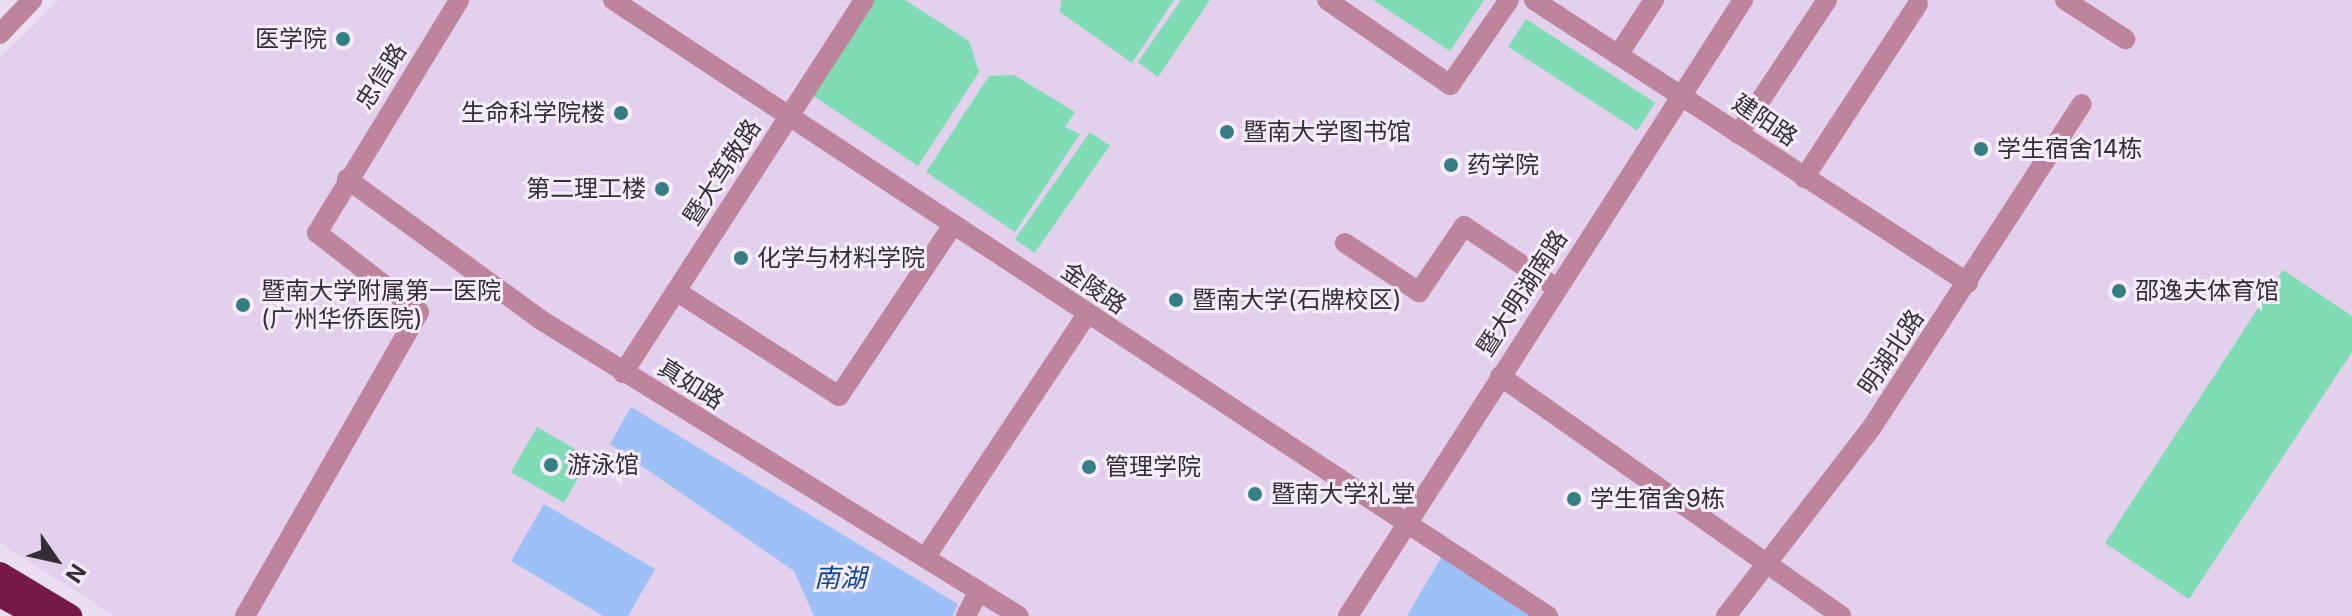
<!DOCTYPE html>
<html>
<head>
<meta charset="utf-8">
<style>
	body { margin:0 }
	#map { position:relative; width:2352px; height:616px; overflow:hidden; background:#ebdef2; font-family:Inter,"Noto Sans SC",sans-serif }
	div>[style] { position:absolute }
	[style*='--x'] { left:calc(var(--x)*1px); top:calc(var(--y)*1px); width:calc(var(--w)*1px); rotate:calc(var(--a)*1deg) }
	.built>* { inset:0; background:#e2d0ec }
	.green>* { inset:0; background:#80dcb5; transform-origin:0 0 }
	.water>* { inset:0; background:#9cc0f7 }
	.minor>* { height:20px; margin:-10px; padding:0 10px; transform-origin:10px; border-radius:10px; background:#bd849b }
	.motorway>* { height:24px; margin:-12px; padding:0 12px; transform-origin:12px; border-radius:12px; background:#761849 }
	.dots>* { width:22px; height:22px; translate:-50% -50%; box-sizing:border-box; border:4px solid #f7ecfd; border-radius:50% }
	span { translate:-50% -50%; white-space:nowrap; text-align:center; line-height:1.15; -webkit-text-stroke:6px #f7ecfd; paint-order:stroke }
	.poi-label { font-size:24px; color:#332e36 }
	.right { translate:-100% -50%; text-align:right }
	.left { translate:0 -50%; text-align:left }
	.street-label { font-size:24px; color:#332e36 }
	.water-label { font-size:26px; color:#124997; font-style:italic }
	.north { position:absolute; left:16px; top:520px; width:80px; height:80px; -webkit-text-stroke:6px #f7ecfd; paint-order:stroke; rotate:124deg; font-size:22px; font-weight:700; line-height:32px; text-align:center; color:#332e36 }
	.north::after { content:''; display:block; margin:auto; width:28px; height:36px; background:#332e36; clip-path:polygon(50% 0,100% 100%,50% 72%,0 100%) }
</style>
</head>
<body>
<div id="map">
	<div class="built">
		<div style="clip-path:polygon(59px 0,2352px 0,2352px 616px,115px 616px,0 543px,0 57px)"></div>
	</div>
	<div class="green">
		<div style="clip-path:polygon(864px 0,905px 0,969px 41px,979px 72px,918px 166px,806px 91px)"></div>
		<div style="clip-path:polygon(1061px 0,1174px 0,1132px 63px,1060px 12px)"></div>
		<div style="clip-path:polygon(1181px 0,1210px 0,1158px 77px,1138px 62px)"></div>
		<div style="clip-path:polygon(1373px 0,1484px 0,1450px 51px)"></div>
		<div style="left:1526px;top:19px;width:154px;height:33px;rotate:33deg"></div>
		<div style="clip-path:polygon(1014px 75px,1075px 112px,1065px 127px,1080px 134px,1015px 232px,926px 172px,989px 76px)"></div>
		<div style="left:1090px;top:132px;width:24px;height:131px;rotate:35deg"></div>
		<div style="clip-path:polygon(2283px 270px,2352px 316px,2352px 352px,2189px 599px,2105px 543px)"></div>
		<div style="left:537px;top:427px;width:61px;height:52px;rotate:30deg"></div>
	</div>
	<div class="water">
		<div style="clip-path:polygon(631px 407px,958px 604px,952px 616px,814px 616px,794px 571px,610px 444px)"></div>
		<div style="clip-path:polygon(544px 504px,655px 569px,628px 616px,603px 616px,511px 561px)"></div>
		<div style="clip-path:polygon(1442px 556px,1534px 616px,1407px 616px)"></div>
	</div>
	<div class="minor">
		<div style="--x:613;--y:0;--w:1120;--a:33.38"></div>
		<div style="--x:1327;--y:0;--w:150;--a:34.6"></div>
		<div style="--x:1450;--y:85;--w:103;--a:-55.2"></div>
		<div style="--x:1534;--y:0;--w:518;--a:33.11"></div>
		<div style="--x:2065;--y:0;--w:72;--a:33"></div>
		<div style="--x:0;--y:34;--w:47;--a:-46.7"></div>
		<div style="--x:1618;--y:55;--w:66;--a:-56.8"></div>
		<div style="--x:1738;--y:134;--w:161;--a:-56.4"></div>
		<div style="--x:1804;--y:178;--w:208;--a:-56.8"></div>
		<div style="--x:347;--y:179;--w:240;--a:36"></div>
		<div style="--x:541;--y:320;--w:562;--a:31.77"></div>
		<div style="--x:1345;--y:243;--w:89;--a:33.5"></div>
		<div style="--x:1419;--y:292;--w:80;--a:-55.7"></div>
		<div style="--x:1464;--y:226;--w:110;--a:33.8"></div>
		<div style="--x:676;--y:291;--w:194;--a:32.8"></div>
		<div style="--x:839;--y:396;--w:206;--a:-56.3"></div>
		<div style="--x:623;--y:373;--w:444;--a:-57.1"></div>
		<div style="--x:1500;--y:376;--w:417;--a:35.1"></div>
		<div style="--x:925;--y:558;--w:293;--a:-56.4"></div>
		<div style="--x:245;--y:616;--w:350;--a:-60.2"></div>
		<div style="--x:419;--y:312;--w:129;--a:-142.2"></div>
		<div style="--x:317;--y:233;--w:273;--a:-58.6"></div>
		<div style="--x:966;--y:616;--w:28;--a:-63"></div>
		<div style="--x:1348;--y:616;--w:732;--a:-57.33"></div>
		<div style="--x:1726;--y:616;--w:239;--a:-52.3"></div>
		<div style="--x:1872;--y:427;--w:385;--a:-57"></div>
	</div>
	<div class="motorway">
		<div style="--x:0;--y:574;--w:82;--a:31"></div>
		<div style="--x:0;--y:595;--w:43;--a:28.9"></div>
	</div>
	<div class="dots">
		<div style="left:343px;top:39px;background:#357e84"></div>
		<div style="left:621px;top:113px;background:#357e84"></div>
		<div style="left:1227px;top:132px;background:#357e84"></div>
		<div style="left:1981px;top:149px;background:#357e84"></div>
		<div style="left:1451px;top:165px;background:#357e84"></div>
		<div style="left:662px;top:189px;background:#357e84"></div>
		<div style="left:741px;top:258px;background:#357e84"></div>
		<div style="left:2119px;top:291px;background:#357e84"></div>
		<div style="left:1176px;top:300px;background:#357e84"></div>
		<div style="left:243px;top:305px;background:#357e84"></div>
		<div style="left:551px;top:465px;background:#357e84"></div>
		<div style="left:1089px;top:467px;background:#357e84"></div>
		<div style="left:1255px;top:494px;background:#357e84"></div>
		<div style="left:1574px;top:499px;background:#357e84"></div>
	</div>
	<div class="poi-label">
		<span class="right" style="left:327px;top:39px">医学院</span>
		<span class="right" style="left:605px;top:113px">生命科学院楼</span>
		<span class="left" style="left:1243px;top:132px">暨南大学图书馆</span>
		<span class="left" style="left:1997px;top:149px">学生宿舍14栋</span>
		<span class="left" style="left:1467px;top:165px">药学院</span>
		<span class="right" style="left:646px;top:189px">第二理工楼</span>
		<span class="left" style="left:757px;top:258px">化学与材料学院</span>
		<span class="left" style="left:261px;top:305px">暨南大学附属第一医院<br>(广州华侨医院)</span>
		<span class="left" style="left:2135px;top:291px">邵逸夫体育馆</span>
		<span class="left" style="left:1192px;top:300px">暨南大学(石牌校区)</span>
		<span class="left" style="left:567px;top:465px">游泳馆</span>
		<span class="left" style="left:1105px;top:467px">管理学院</span>
		<span class="left" style="left:1271px;top:494px">暨南大学礼堂</span>
		<span class="left" style="left:1590px;top:499px">学生宿舍9栋</span>
	</div>
	<div class="street-label">
		<span style="left:381px;top:76px;rotate:-58deg">忠信路</span>
		<span style="left:1765px;top:120px;rotate:34deg">建阳路</span>
		<span style="left:722px;top:172px;rotate:-57deg">暨大笃敬路</span>
		<span style="left:1094px;top:288px;rotate:34deg">金陵路</span>
		<span style="left:1522px;top:293px;rotate:-57deg">暨大明湖南路</span>
		<span style="left:1891px;top:352px;rotate:-56deg">明湖北路</span>
		<span style="left:691px;top:384px;rotate:32deg">真如路</span>
	</div>
	<div class="water-label">
		<span style="left:840px;top:578px">南湖</span>
	</div>
	<div class="north">N</div>
</div>
</body>
</html>
